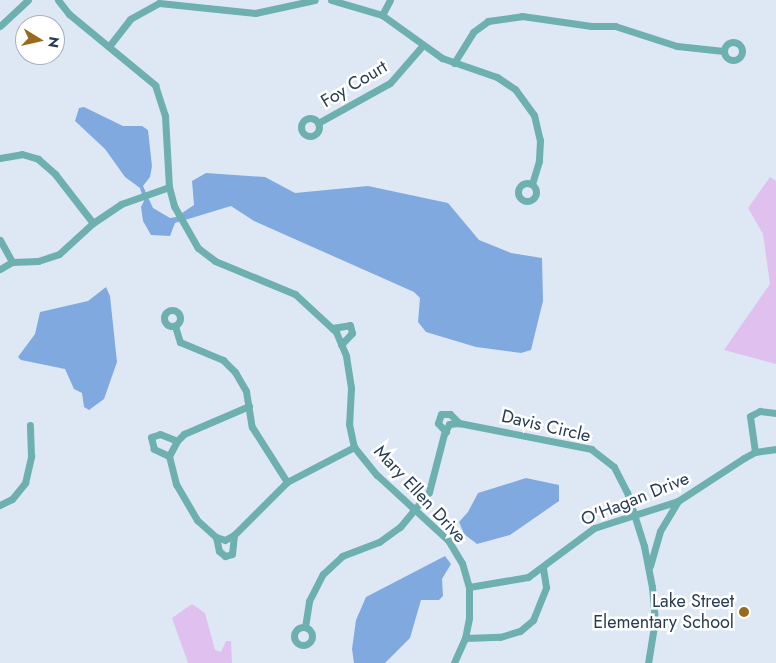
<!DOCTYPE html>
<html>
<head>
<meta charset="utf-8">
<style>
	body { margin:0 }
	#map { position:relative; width:776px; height:663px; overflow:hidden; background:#dee8f5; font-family:Jost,sans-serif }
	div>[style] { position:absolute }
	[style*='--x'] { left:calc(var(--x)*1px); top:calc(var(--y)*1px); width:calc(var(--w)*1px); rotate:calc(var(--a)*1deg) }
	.green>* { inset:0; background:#e0c0ef }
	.water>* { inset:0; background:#80aadf }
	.street>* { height:7px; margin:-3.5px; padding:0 3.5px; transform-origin:3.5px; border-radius:3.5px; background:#6eb0b0 }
	.street>.ring { margin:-3.5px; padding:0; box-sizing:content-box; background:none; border:7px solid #6eb0b0; border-radius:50% }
	.dots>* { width:14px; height:14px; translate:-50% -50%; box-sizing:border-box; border:2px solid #fff; border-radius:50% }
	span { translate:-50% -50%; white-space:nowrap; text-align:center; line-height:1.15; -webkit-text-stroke:5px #fff; paint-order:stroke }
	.street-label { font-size:18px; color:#283c54 }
	.poi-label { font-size:18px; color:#283c54 }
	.right { translate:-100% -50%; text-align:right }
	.north { position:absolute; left:15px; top:15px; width:50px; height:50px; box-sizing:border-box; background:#fff; border:1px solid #a9b1bb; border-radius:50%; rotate:99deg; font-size:14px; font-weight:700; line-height:20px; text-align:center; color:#283c54 }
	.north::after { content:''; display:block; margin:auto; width:18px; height:22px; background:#996a1b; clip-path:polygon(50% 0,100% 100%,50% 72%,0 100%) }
</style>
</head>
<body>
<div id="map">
	<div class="green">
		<div style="clip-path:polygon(770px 177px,776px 181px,776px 364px,724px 350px,770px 284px,763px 234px,748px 208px)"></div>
		<div style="clip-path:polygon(192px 604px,205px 613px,215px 650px,221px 652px,226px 641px,231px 641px,232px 663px,188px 663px,172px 618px)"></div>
	</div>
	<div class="water">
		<div style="clip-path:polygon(84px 107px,123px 126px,142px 126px,148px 130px,152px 166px,150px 177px,143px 186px,153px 208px,170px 218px,176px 217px,194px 205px,192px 181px,206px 173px,265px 177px,295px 193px,368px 186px,448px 203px,479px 240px,511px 253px,542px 258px,543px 301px,531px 350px,521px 353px,476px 347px,426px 332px,418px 322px,420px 298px,414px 292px,254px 221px,231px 206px,175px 223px,170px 236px,151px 235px,143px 221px,141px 207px,144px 201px,140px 188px,125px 177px,105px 149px,75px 121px,79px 108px)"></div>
		<div style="clip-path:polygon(106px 287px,110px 296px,117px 362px,104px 399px,89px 410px,84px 407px,82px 393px,74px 389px,65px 369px,21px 360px,18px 357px,35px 334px,40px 312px,88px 301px)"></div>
		<div style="clip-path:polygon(526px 478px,559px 485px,559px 501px,510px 535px,477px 544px,464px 534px,459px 522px,468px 512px,478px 493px)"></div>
		<div style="clip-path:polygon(445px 556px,451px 564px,442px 579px,443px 596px,439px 600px,421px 600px,410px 638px,385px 663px,354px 663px,352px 649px,356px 620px,366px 597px)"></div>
	</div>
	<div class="street">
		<div style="--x:58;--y:0;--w:18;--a:52"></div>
		<div style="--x:69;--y:14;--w:112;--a:39.5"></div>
		<div style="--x:155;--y:85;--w:33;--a:72"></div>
		<div style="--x:165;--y:116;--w:71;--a:86.8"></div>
		<div style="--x:169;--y:187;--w:20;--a:75"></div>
		<div style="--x:174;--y:206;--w:48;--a:60.3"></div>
		<div style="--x:198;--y:248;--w:21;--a:37"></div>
		<div style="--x:215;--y:261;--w:87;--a:22.4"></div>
		<div style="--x:295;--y:294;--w:56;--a:42.8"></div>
		<div style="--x:336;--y:332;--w:26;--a:67"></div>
		<div style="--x:346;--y:356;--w:32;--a:81"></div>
		<div style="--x:351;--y:388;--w:36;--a:93"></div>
		<div style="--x:349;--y:424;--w:24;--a:78"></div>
		<div style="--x:354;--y:447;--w:36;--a:51"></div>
		<div style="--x:377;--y:475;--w:96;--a:42.5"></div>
		<div style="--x:448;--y:540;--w:27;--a:59"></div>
		<div style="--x:462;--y:563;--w:25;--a:74"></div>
		<div style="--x:469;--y:587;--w:31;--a:90"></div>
		<div style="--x:469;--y:618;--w:20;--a:101"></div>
		<div style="--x:465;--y:638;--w:27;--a:114"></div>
		<div style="--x:331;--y:0;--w:53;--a:16.4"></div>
		<div style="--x:382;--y:15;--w:74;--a:35.6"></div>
		<div style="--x:442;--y:58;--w:58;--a:19.1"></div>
		<div style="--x:497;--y:77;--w:22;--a:34"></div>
		<div style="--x:515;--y:89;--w:32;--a:54"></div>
		<div style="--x:534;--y:115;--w:26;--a:77"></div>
		<div style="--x:540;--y:140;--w:21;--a:93"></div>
		<div style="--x:539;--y:161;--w:24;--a:107"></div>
		<div style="--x:382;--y:15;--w:17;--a:-62"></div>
		<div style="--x:0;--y:26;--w:38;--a:-43"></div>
		<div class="ring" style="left:724px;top:42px;width:11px;height:11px"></div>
		<div style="--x:110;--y:45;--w:33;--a:-52"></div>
		<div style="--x:130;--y:19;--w:33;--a:-29"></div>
		<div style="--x:159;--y:3;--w:97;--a:5.9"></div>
		<div style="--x:255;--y:13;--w:61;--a:-12.2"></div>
		<div style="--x:454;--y:63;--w:36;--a:-58"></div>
		<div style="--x:473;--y:32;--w:19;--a:-36"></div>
		<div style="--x:488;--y:21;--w:34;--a:-8"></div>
		<div style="--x:522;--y:16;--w:70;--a:8.2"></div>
		<div style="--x:591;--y:26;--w:24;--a:0"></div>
		<div style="--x:615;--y:26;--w:65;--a:17.9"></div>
		<div style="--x:677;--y:46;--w:47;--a:6.1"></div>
		<div class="ring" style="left:301px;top:118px;width:11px;height:11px"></div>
		<div style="--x:318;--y:123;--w:82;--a:-29.1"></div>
		<div style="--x:390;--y:83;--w:50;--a:-49"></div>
		<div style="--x:0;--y:158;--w:22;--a:-10"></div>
		<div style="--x:22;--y:154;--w:17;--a:17"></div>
		<div style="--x:38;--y:159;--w:23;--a:41"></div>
		<div style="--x:55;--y:174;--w:62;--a:52.2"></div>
		<div class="ring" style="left:518px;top:183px;width:11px;height:11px"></div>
		<div style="--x:0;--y:240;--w:25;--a:61"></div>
		<div style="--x:0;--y:269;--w:14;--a:-30"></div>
		<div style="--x:12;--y:262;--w:26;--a:-2"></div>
		<div style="--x:38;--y:261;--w:22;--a:-18"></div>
		<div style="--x:59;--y:254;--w:46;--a:-42.4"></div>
		<div style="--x:93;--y:223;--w:34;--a:-34"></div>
		<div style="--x:121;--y:204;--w:51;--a:-19.5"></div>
		<div class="ring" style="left:164px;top:310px;width:9px;height:9px"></div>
		<div style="--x:175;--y:326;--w:17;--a:73"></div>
		<div style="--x:180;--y:342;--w:47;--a:22.7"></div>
		<div style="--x:223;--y:360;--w:17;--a:45"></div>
		<div style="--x:235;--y:372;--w:22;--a:60"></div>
		<div style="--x:246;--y:391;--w:36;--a:81"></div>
		<div style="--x:252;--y:427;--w:65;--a:57.5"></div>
		<div style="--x:332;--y:328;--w:18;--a:-9"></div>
		<div style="--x:350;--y:325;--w:8;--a:76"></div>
		<div style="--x:352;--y:333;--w:16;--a:133"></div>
		<div style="--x:249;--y:406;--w:71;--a:156.7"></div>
		<div style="--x:184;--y:434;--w:10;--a:135"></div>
		<div style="--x:177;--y:441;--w:17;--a:118"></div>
		<div style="--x:169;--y:456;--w:29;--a:76"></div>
		<div style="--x:176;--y:484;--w:42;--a:59.7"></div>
		<div style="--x:197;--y:520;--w:25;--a:42"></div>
		<div style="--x:216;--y:537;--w:9;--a:18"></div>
		<div style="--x:225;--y:540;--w:10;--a:-29"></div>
		<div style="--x:234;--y:535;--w:75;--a:-45"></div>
		<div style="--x:287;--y:482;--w:76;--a:-27.6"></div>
		<div style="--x:446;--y:432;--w:12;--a:-132"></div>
		<div style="--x:438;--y:423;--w:9;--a:-72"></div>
		<div style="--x:441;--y:414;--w:9;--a:0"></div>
		<div style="--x:450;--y:414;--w:13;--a:45"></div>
		<div style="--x:755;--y:452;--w:36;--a:-98"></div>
		<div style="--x:750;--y:416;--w:11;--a:-27"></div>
		<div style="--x:760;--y:411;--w:16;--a:7"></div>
		<div style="--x:169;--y:456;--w:17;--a:-155"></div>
		<div style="--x:154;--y:449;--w:12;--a:-104"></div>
		<div style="--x:151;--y:437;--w:9;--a:-18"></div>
		<div style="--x:160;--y:434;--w:18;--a:22"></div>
		<div style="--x:0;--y:505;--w:13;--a:-27"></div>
		<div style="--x:12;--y:499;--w:21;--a:-51"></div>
		<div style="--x:25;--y:483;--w:28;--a:-77"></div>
		<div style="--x:31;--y:456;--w:31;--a:-92"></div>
		<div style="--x:216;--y:537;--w:14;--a:78"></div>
		<div style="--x:219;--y:551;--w:8;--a:40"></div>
		<div style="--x:225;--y:556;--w:7;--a:-16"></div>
		<div style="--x:232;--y:554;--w:19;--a:-84"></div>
		<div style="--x:650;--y:566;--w:36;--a:-74"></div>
		<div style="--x:660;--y:531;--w:35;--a:-59"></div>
		<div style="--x:469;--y:587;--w:60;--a:-9.6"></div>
		<div style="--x:528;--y:577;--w:82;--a:-36.6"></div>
		<div style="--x:594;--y:528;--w:88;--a:-17.8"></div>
		<div style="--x:678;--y:501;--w:79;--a:-33.1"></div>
		<div style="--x:744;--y:458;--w:13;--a:-29"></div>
		<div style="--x:755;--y:452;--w:21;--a:-8"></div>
		<div style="--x:305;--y:627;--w:26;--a:-81"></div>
		<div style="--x:309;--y:601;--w:30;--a:-63"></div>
		<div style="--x:323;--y:574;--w:26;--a:-43"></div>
		<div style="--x:342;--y:556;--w:40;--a:-21"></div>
		<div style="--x:379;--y:542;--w:26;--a:-36"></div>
		<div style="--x:400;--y:527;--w:45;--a:-50.4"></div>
		<div style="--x:429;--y:492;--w:60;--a:-75.5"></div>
		<div style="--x:444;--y:434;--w:11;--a:-63"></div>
		<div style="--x:449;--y:424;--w:10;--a:-6"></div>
		<div style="--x:459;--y:423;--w:135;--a:11.1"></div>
		<div style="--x:591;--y:449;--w:29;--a:38"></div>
		<div style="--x:614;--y:467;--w:28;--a:63"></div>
		<div style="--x:627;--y:492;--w:57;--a:72.5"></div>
		<div style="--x:644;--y:546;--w:42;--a:79"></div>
		<div style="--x:652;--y:587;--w:33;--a:85"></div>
		<div style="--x:655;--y:620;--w:44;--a:99.2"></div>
		<div class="ring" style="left:294px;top:627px;width:11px;height:11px"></div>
		<div style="--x:465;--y:638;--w:35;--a:-2"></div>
		<div style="--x:500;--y:637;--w:21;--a:-17"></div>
		<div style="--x:520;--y:631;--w:17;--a:-40"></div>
		<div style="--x:533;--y:620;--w:35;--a:-68"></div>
		<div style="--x:546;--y:587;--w:18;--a:-99"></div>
	</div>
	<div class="dots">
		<div style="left:744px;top:612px;background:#996a1b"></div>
	</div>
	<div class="street-label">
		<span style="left:354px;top:84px;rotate:-31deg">Foy Court</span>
		<span style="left:546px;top:426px;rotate:13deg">Davis Circle</span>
		<span style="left:420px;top:494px;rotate:47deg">Mary Ellen Drive</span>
		<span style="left:635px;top:499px;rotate:-22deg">O'Hagan Drive</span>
	</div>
	<div class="poi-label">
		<span class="right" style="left:734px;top:612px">Lake Street<br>Elementary School</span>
	</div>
	<div class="north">N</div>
</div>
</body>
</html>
